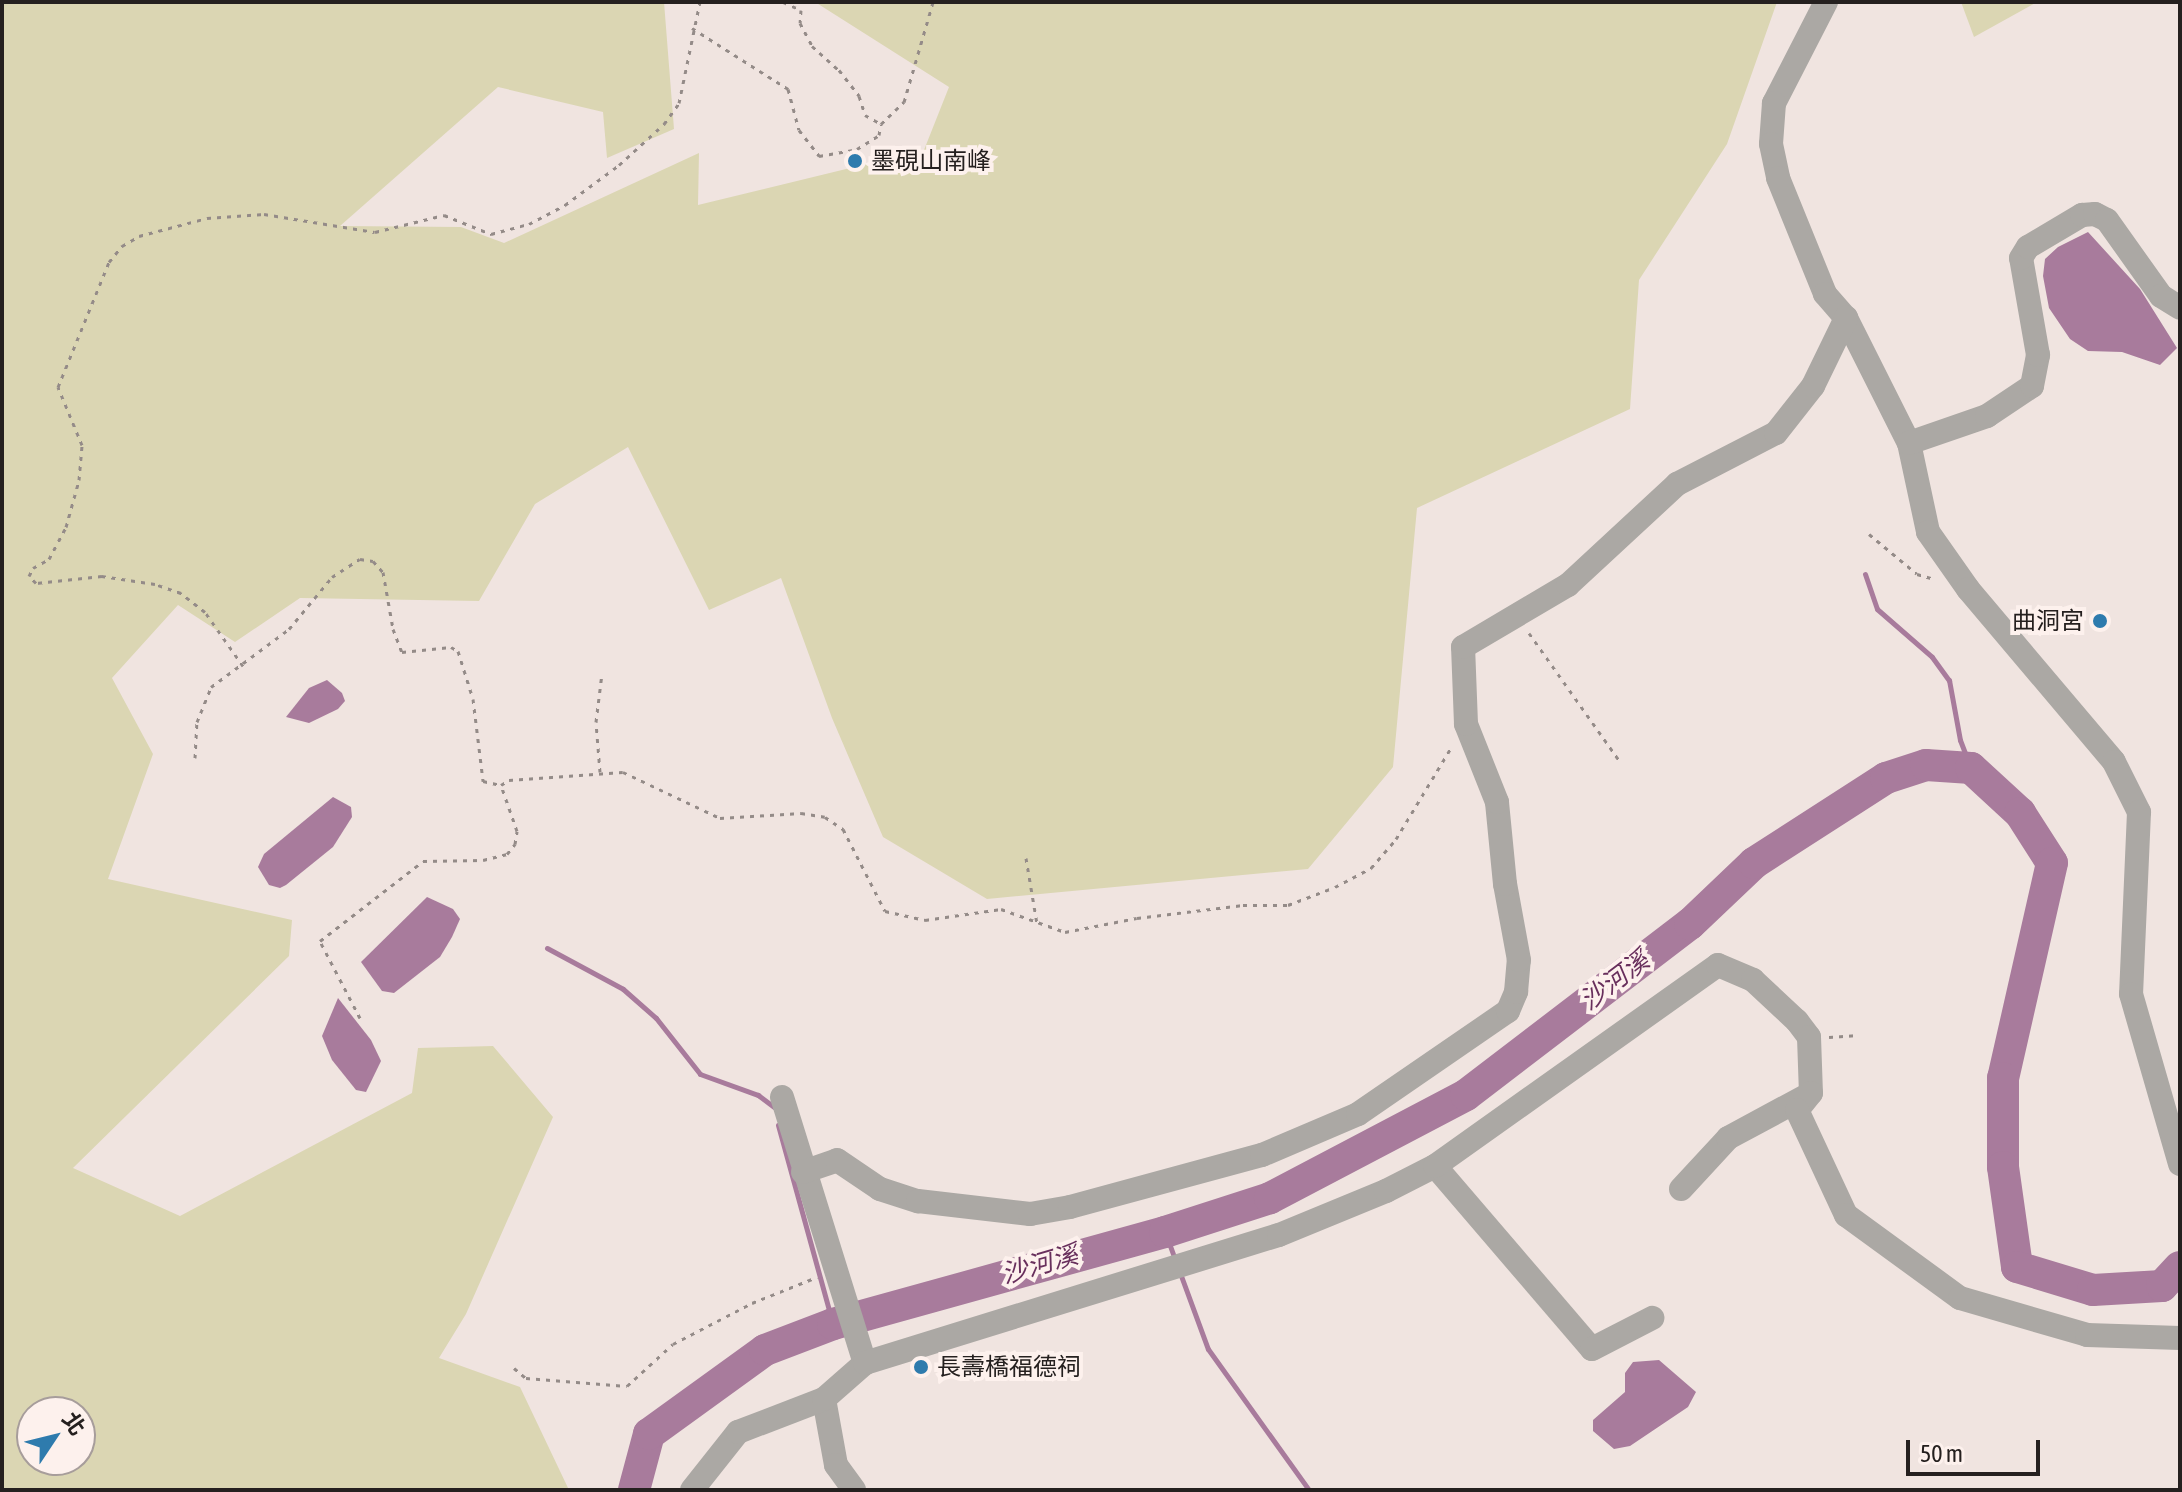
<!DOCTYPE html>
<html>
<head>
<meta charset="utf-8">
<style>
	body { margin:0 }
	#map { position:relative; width:2182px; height:1492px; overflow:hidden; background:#f0e4e0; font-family:"Asap Condensed","Noto Sans TC",sans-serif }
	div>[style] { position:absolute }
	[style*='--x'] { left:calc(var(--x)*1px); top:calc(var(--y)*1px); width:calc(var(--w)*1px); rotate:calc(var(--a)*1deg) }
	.green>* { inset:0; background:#dbd6b3 }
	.water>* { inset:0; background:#a87b9c }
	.stream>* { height:5px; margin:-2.5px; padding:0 2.5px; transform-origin:2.5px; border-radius:2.5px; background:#a87b9c }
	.river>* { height:32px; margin:-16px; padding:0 16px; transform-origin:16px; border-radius:16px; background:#a87b9c }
	.path>* { height:3px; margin-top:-1.5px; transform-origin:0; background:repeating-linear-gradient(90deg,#948b88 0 4px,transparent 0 10px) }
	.minor>* { height:24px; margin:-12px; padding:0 12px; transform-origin:12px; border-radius:12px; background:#aba8a4 }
	.dots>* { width:22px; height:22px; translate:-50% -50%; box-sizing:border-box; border:4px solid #fdf1ed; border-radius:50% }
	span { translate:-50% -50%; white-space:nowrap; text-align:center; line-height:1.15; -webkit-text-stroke:8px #fdf1ed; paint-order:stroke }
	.poi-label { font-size:24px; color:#25201f }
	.left { translate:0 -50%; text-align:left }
	.right { translate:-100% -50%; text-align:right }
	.water-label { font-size:26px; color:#682f5c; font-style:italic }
	.frame { position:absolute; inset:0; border:4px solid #25201f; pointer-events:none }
	.north { position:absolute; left:16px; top:1396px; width:80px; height:80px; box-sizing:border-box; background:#fdf1ed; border:2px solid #a79d9b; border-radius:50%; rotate:55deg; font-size:22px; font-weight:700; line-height:32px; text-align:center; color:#25201f }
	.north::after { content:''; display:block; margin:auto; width:28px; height:36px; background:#2e7bad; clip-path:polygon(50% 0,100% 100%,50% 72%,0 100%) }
	.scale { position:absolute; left:1906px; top:1440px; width:134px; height:36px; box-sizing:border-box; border:4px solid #25201f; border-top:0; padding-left:10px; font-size:24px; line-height:28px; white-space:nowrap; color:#25201f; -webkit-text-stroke:6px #fdf1ed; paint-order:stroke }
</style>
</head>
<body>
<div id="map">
	<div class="green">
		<div style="clip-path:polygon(evenodd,2px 2px,664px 2px,674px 129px,607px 158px,603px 112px,498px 87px,340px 226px,461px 227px,504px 243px,699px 153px,698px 205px,924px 150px,949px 87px,815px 2px,1777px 2px,1727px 144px,1639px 280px,1630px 409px,1417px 508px,1393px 767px,1308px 869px,987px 899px,883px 837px,832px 718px,781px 578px,709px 610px,628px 447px,535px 504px,479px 601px,300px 598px,235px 642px,178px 605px,112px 678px,153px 754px,108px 879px,292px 920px,289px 956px,73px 1168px,180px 1216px,412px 1093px,418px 1048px,493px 1046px,553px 1117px,466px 1314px,439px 1358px,520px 1387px,569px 1490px,2px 1490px,2px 2px,32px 1412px,80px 1412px,80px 1460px,32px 1460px,32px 1412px)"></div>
		<div style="clip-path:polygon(1961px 2px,2037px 2px,1974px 37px)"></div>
	</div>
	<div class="water">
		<div style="clip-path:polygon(2088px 232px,2140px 289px,2177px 348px,2160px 365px,2122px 352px,2088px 351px,2070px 339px,2049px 308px,2043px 276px,2045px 259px,2058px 247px)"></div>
		<div style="clip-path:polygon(327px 680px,342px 693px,345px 701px,338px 709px,309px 723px,286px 717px,309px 688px)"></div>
		<div style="clip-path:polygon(333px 797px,351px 807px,352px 817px,333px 847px,286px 885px,280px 888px,269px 885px,258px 867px,264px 854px)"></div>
		<div style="clip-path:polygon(427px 897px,453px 909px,460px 919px,452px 937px,440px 957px,394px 993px,382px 991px,361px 962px)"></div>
		<div style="clip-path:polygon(338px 998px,371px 1040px,381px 1061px,366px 1092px,356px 1090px,332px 1060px,322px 1036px)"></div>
		<div style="clip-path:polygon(1659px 1360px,1696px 1392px,1688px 1407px,1630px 1446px,1614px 1449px,1593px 1431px,1593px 1420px,1625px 1392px,1625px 1373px,1633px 1362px)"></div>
	</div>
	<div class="stream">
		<div style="--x:1865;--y:574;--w:37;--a:71"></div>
		<div style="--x:1877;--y:609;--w:73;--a:41.1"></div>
		<div style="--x:1932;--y:657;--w:29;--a:54"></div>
		<div style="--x:1949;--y:680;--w:61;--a:79.6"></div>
		<div style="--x:1960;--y:740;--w:30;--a:69"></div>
		<div style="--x:547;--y:948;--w:86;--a:28.3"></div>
		<div style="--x:623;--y:989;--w:44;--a:41.3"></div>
		<div style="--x:656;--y:1018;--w:71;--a:51.8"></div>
		<div style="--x:700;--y:1074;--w:62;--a:19.9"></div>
		<div style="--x:758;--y:1095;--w:20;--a:37"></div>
		<div style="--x:778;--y:1125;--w:206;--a:74.6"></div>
		<div style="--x:1165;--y:1232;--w:29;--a:70"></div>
		<div style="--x:1180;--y:1273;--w:81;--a:69.8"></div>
		<div style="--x:1208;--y:1349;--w:173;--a:54.4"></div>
	</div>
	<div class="river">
		<div style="--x:634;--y:1490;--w:58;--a:-75"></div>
		<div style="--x:649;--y:1434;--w:143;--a:-35.9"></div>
		<div style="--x:765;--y:1350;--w:73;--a:-20.9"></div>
		<div style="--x:833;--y:1324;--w:345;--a:-15.5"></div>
		<div style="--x:1165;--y:1232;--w:110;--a:-17.9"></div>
		<div style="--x:1270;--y:1198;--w:221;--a:-27.7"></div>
		<div style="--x:1466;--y:1095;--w:282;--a:-37.4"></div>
		<div style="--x:1690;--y:924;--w:88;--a:-43.6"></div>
		<div style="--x:1754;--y:863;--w:157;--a:-32.8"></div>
		<div style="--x:1886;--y:778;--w:42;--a:-18"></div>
		<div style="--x:1926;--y:765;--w:45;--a:3.8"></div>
		<div style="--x:1971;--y:768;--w:67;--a:42.6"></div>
		<div style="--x:2020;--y:813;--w:59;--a:57.4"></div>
		<div style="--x:2052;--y:863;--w:221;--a:102.8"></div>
		<div style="--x:2003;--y:1078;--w:89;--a:90"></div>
		<div style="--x:2003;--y:1167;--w:101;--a:82"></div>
		<div style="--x:2017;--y:1267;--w:79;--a:16.8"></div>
		<div style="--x:2093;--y:1290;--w:69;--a:-3.3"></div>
		<div style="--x:2162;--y:1286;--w:26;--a:-47"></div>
	</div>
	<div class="path">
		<div style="--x:783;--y:2;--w:20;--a:24"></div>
		<div style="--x:801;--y:10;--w:13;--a:94"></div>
		<div style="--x:800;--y:23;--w:26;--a:62"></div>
		<div style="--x:812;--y:46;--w:36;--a:42"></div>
		<div style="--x:839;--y:70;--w:33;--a:52"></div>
		<div style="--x:859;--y:96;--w:20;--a:72"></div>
		<div style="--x:865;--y:115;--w:18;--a:29"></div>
		<div style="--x:692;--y:28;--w:114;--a:32.4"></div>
		<div style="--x:788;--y:89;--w:42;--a:75"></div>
		<div style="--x:799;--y:130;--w:33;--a:52"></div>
		<div style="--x:819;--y:156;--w:39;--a:-10"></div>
		<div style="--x:857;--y:149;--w:26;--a:-32"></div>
		<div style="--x:879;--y:135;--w:11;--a:-80"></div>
		<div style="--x:881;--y:124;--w:32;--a:-44"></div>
		<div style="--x:904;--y:102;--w:104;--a:-73.8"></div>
		<div style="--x:1869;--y:534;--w:62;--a:39.8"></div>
		<div style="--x:1917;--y:574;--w:18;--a:16"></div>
		<div style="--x:1529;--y:633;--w:156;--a:54.7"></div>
		<div style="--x:243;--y:666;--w:66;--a:-125.1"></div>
		<div style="--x:205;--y:612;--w:31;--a:-142"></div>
		<div style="--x:181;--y:593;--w:28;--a:-161"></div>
		<div style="--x:155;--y:584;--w:54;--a:-171.4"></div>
		<div style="--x:102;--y:576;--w:66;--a:173.9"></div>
		<div style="--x:36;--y:583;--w:10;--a:-135"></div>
		<div style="--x:29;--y:576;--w:9;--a:-63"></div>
		<div style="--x:33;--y:568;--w:18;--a:-29"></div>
		<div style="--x:49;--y:559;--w:36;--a:-62"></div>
		<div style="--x:66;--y:527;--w:49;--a:-74.5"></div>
		<div style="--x:79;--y:480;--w:35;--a:-85"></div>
		<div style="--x:82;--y:445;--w:63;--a:-112.5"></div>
		<div style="--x:58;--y:387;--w:135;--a:-67.8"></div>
		<div style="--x:109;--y:262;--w:21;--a:-51"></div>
		<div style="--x:122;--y:246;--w:20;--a:-30"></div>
		<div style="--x:139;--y:236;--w:70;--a:-14.8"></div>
		<div style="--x:207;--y:218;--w:57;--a:-4"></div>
		<div style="--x:264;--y:214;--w:112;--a:9.2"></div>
		<div style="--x:375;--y:232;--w:71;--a:-13.8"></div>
		<div style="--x:444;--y:215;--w:51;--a:22"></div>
		<div style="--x:491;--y:234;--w:39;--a:-15"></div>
		<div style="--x:529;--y:224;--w:41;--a:-27.8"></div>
		<div style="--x:565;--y:205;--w:67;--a:-36.5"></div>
		<div style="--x:619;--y:165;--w:61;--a:-42.3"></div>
		<div style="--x:664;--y:124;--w:26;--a:-54"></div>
		<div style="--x:679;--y:103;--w:103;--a:-78.3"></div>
		<div style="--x:195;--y:758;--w:36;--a:-87"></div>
		<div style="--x:197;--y:722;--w:38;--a:-68"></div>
		<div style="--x:211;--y:687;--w:97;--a:-36.6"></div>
		<div style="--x:289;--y:629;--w:67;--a:-50.4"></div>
		<div style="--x:332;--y:577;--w:33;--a:-33"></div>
		<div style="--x:360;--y:559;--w:13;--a:9"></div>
		<div style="--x:373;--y:561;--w:15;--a:48"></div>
		<div style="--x:383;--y:572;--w:58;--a:80"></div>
		<div style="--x:393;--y:629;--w:25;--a:69"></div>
		<div style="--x:402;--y:652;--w:49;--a:-5.8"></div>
		<div style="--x:451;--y:647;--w:8;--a:30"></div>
		<div style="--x:458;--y:651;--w:50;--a:72.6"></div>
		<div style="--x:473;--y:699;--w:83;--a:83"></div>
		<div style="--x:483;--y:781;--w:18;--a:13"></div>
		<div style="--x:600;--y:772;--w:50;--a:-94.6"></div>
		<div style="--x:596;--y:722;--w:49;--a:-83"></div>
		<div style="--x:1026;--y:858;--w:67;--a:80.5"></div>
		<div style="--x:360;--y:1018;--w:87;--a:-117.5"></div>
		<div style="--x:320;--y:941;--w:130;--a:-37.8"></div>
		<div style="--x:423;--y:861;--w:60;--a:-1"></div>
		<div style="--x:483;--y:860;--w:25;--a:-14"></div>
		<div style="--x:507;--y:854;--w:13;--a:-51"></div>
		<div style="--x:515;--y:844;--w:13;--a:-81"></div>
		<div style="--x:517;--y:831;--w:49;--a:-109.2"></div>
		<div style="--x:501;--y:785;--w:9;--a:-32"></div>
		<div style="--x:509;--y:780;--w:114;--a:-4"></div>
		<div style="--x:623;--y:772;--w:107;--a:25.4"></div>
		<div style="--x:720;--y:818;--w:81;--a:-3.5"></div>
		<div style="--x:801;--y:813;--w:24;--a:9"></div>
		<div style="--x:825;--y:817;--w:22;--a:34"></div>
		<div style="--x:843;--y:829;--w:92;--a:62.9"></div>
		<div style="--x:885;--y:911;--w:41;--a:12.7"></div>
		<div style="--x:925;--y:920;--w:77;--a:-8.2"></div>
		<div style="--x:1001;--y:909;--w:68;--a:19.8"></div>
		<div style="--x:1065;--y:932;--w:73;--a:-11"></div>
		<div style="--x:1137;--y:918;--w:107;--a:-7"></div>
		<div style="--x:1243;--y:905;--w:45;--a:0"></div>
		<div style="--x:1288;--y:905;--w:50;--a:-21"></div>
		<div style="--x:1335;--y:887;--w:41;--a:-27.8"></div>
		<div style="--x:1371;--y:868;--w:38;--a:-49"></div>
		<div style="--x:1396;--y:839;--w:106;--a:-58.9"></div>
		<div style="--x:1829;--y:1037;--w:30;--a:-4"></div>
		<div style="--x:514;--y:1368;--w:16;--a:40"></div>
		<div style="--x:526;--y:1378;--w:101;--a:4.5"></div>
		<div style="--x:627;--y:1386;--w:62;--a:-42.4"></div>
		<div style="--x:673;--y:1344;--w:89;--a:-27.4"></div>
		<div style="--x:752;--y:1303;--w:70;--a:-21.8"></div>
	</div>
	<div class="minor">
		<div style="--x:1826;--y:2;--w:114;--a:117.2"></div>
		<div style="--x:1774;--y:103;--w:41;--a:94.2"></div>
		<div style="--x:1771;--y:144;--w:35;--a:78"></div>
		<div style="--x:1778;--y:178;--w:125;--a:67.9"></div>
		<div style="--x:1825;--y:294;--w:32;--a:49"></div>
		<div style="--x:1846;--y:318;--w:140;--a:63.3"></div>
		<div style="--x:1909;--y:443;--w:91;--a:77.9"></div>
		<div style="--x:1928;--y:532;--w:70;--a:54.9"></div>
		<div style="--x:1968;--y:589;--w:226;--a:49.8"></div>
		<div style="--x:2114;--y:762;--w:56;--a:63.4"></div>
		<div style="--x:2139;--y:812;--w:182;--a:92.5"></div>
		<div style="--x:2131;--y:994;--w:177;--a:73.9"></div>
		<div style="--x:1909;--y:443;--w:83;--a:-19.1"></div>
		<div style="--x:1987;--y:416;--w:54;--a:-33.7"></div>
		<div style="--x:2032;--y:386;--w:32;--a:-79"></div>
		<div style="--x:2038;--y:355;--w:98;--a:-99.9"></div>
		<div style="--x:2021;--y:258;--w:13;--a:-58"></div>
		<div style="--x:2028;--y:247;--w:63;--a:-30.7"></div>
		<div style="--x:2082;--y:215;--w:13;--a:-4"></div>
		<div style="--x:2095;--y:214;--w:13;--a:27"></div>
		<div style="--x:2107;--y:220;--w:93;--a:54.6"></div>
		<div style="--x:2161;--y:296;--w:22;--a:32"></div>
		<div style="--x:782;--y:1097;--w:279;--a:72.7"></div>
		<div style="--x:1435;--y:1166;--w:241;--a:49.4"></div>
		<div style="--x:1592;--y:1349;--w:68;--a:-27.3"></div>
		<div style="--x:803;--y:1172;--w:36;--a:-19"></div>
		<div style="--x:837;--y:1160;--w:52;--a:34"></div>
		<div style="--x:880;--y:1189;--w:40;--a:18"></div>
		<div style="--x:918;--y:1201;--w:113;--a:6.6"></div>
		<div style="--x:1030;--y:1214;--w:41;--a:-9.9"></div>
		<div style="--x:1070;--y:1207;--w:199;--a:-15.2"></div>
		<div style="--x:1262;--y:1155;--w:104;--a:-23.1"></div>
		<div style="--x:1358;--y:1114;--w:182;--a:-34.5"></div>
		<div style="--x:1508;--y:1011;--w:21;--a:-67"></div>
		<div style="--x:1516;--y:992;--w:32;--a:-85"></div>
		<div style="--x:1519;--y:960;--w:77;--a:-100.4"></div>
		<div style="--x:1505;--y:884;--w:82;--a:-95.6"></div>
		<div style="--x:1497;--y:802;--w:84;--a:-111.7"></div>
		<div style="--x:1466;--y:724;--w:77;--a:-92.2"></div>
		<div style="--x:1463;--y:647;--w:122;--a:-30.6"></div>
		<div style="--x:1568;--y:585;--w:149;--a:-42.8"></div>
		<div style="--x:1677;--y:484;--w:111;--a:-27.3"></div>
		<div style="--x:1776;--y:433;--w:60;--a:-51.8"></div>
		<div style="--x:1813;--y:386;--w:76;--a:-64.1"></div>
		<div style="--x:1681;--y:1189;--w:69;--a:-47.3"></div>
		<div style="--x:1728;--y:1138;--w:89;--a:-28.3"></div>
		<div style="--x:824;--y:1399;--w:67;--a:79.7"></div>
		<div style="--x:836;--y:1465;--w:31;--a:54"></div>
		<div style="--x:692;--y:1490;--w:74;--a:-51.6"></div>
		<div style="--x:738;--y:1432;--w:92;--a:-21"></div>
		<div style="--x:824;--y:1399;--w:55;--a:-41.3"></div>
		<div style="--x:865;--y:1363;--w:433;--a:-17.2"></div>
		<div style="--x:1279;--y:1235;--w:116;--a:-22.4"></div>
		<div style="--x:1386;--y:1191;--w:55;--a:-27"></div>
		<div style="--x:1435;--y:1166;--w:347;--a:-35.4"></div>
		<div style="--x:1718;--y:965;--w:38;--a:23"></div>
		<div style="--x:1753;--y:980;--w:60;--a:43"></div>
		<div style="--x:1797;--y:1021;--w:20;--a:53"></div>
		<div style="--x:1809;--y:1037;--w:56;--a:88"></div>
		<div style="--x:1811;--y:1093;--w:22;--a:129"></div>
		<div style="--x:1797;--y:1110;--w:116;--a:65"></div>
		<div style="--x:1846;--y:1215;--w:141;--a:36.1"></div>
		<div style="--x:1960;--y:1298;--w:132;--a:16.2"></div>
		<div style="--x:2087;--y:1335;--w:93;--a:1.8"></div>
	</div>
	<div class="dots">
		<div style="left:855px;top:161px;background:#2e7bad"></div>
		<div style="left:2100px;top:621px;background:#2e7bad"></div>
		<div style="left:921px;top:1367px;background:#2e7bad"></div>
	</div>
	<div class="poi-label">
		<span class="left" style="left:871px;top:161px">墨硯山南峰</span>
		<span class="right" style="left:2084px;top:621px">曲洞宮</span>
		<span class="left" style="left:937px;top:1367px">長壽橋福德祠</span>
	</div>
	<div class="water-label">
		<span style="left:1615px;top:981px;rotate:-37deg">沙河溪</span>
		<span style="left:1040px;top:1265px;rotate:-16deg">沙河溪</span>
	</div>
	<div class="frame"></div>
	<div class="north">北</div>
	<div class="scale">50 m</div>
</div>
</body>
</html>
